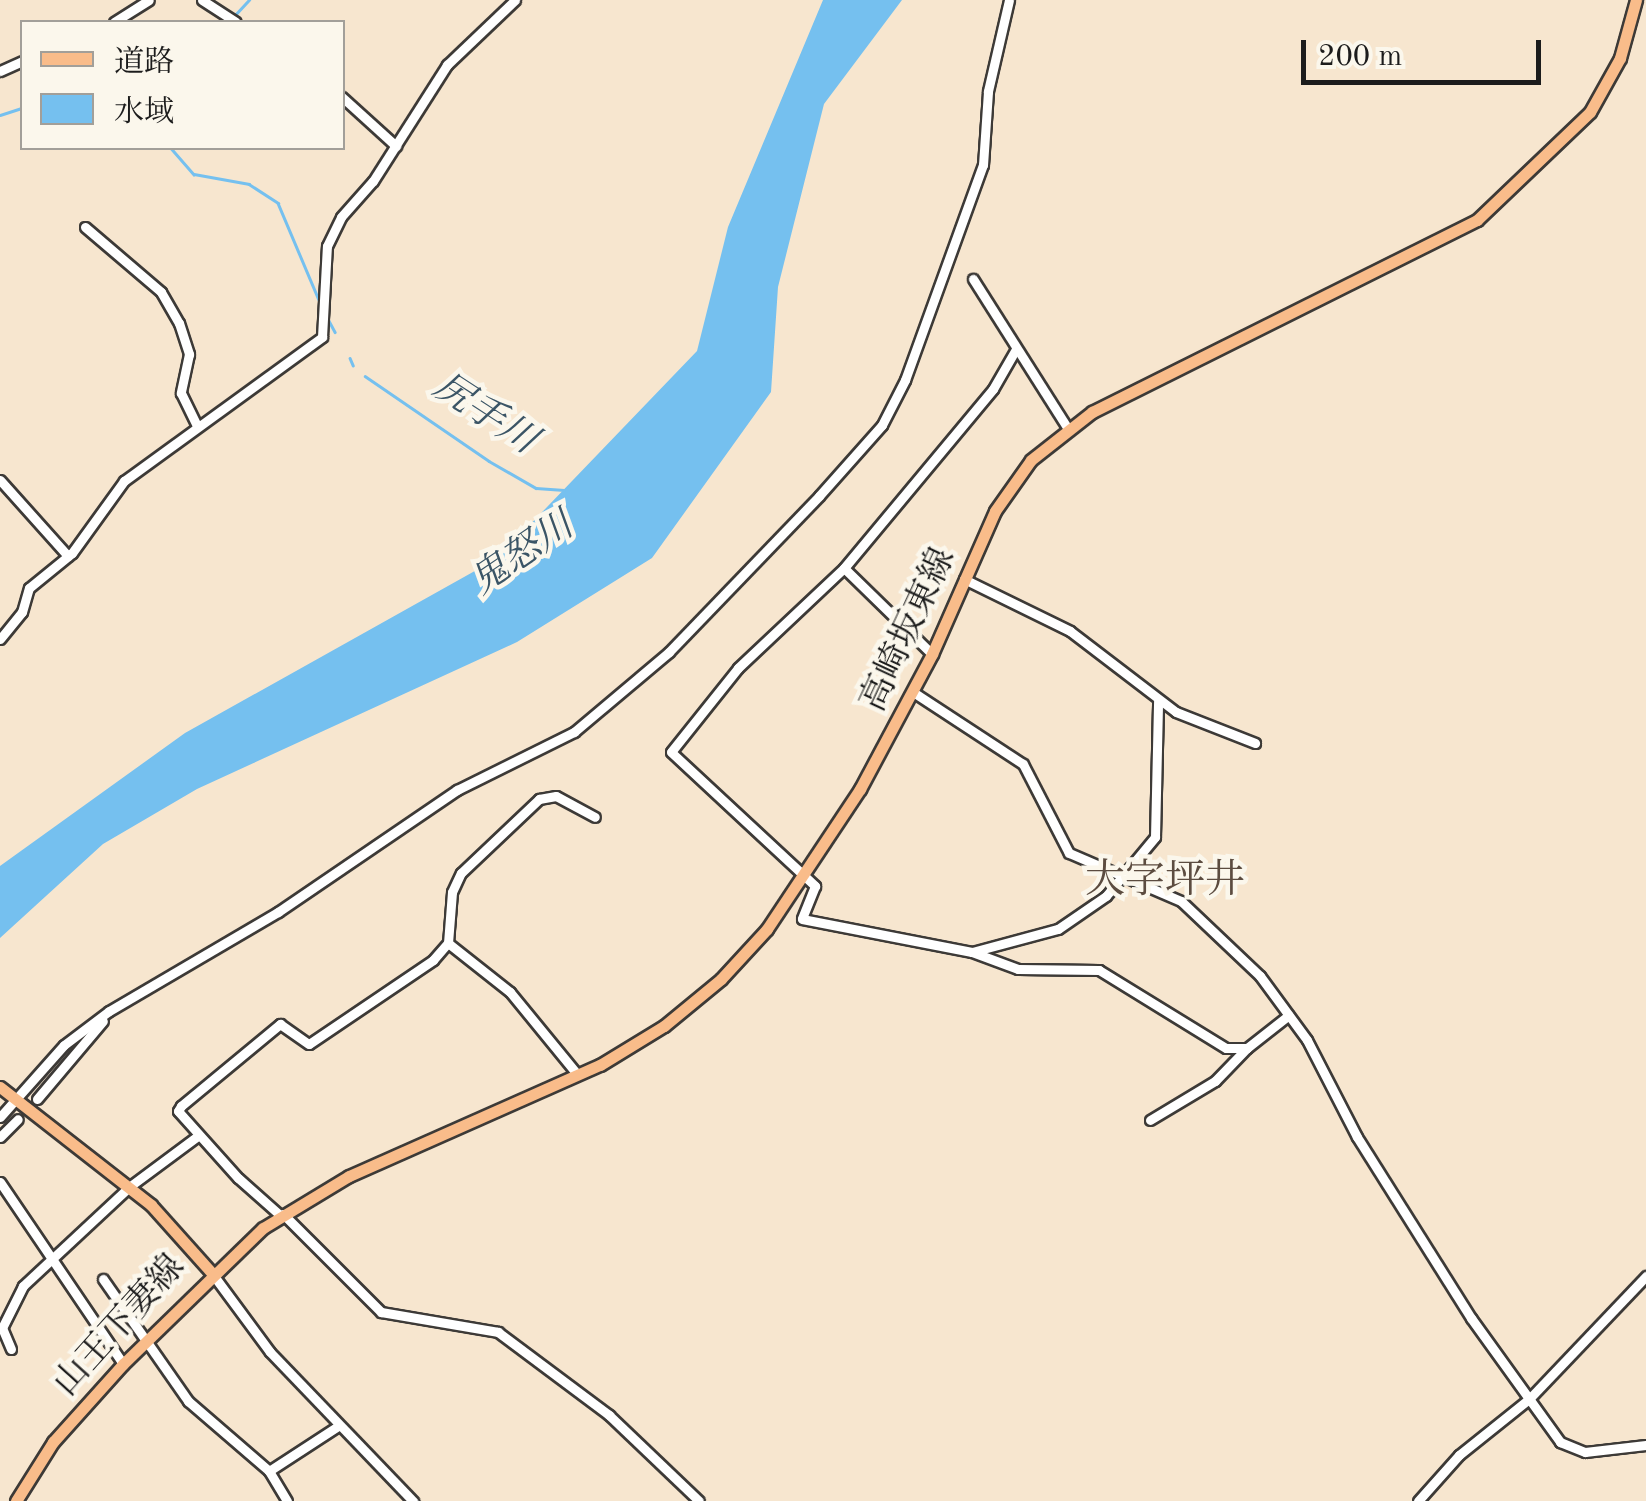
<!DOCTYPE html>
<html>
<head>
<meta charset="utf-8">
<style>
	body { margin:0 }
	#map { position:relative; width:1646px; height:1501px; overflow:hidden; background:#f7e6cf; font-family:"Old Standard TT","Noto Serif JP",serif }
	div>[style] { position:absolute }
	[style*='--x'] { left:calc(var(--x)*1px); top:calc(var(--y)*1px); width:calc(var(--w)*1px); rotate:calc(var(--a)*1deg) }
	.water>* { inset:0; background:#75c0ef }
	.stream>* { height:2.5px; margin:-1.25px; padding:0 1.25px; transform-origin:1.25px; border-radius:1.25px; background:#75c0ef }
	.roads { filter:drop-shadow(2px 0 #3d3a37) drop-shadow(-2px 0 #3d3a37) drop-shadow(0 2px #3d3a37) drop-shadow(0 -2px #3d3a37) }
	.minor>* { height:9px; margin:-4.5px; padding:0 4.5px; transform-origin:4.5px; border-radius:4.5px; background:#fff }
	.major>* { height:11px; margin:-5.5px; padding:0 5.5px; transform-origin:5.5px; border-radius:5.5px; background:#f9bc8a }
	span { translate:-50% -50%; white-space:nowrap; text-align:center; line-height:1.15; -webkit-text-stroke:9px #fbf7ec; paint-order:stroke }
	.street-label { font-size:35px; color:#1c1c1c }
	.water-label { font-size:38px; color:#3b5566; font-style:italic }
	.quarter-label { font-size:40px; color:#5c4c40 }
	.legend { position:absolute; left:20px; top:20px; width:325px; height:130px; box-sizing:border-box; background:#fbf7ec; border:2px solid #a29f99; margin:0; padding:12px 18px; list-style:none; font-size:30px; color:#1c1c1c }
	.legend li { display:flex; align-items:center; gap:20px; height:50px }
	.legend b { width:50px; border:2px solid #a29f99 }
	.scale { position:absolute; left:1301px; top:40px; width:240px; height:45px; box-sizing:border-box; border:5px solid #1c1c1c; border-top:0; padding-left:12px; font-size:30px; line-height:35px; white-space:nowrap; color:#1c1c1c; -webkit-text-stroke:8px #fbf7ec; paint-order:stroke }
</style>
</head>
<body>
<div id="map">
	<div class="water">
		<div style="clip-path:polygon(823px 0,902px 0,824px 104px,778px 287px,771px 392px,652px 558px,517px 642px,197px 789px,103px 844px,0 938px,0 866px,185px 733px,498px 558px,697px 351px,728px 227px)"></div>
	</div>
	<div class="stream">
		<div style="--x:234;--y:16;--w:22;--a:-47"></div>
		<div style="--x:0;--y:115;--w:23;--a:-18"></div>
		<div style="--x:171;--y:148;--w:35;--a:49"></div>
		<div style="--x:194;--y:174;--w:56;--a:10.3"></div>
		<div style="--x:249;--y:184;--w:35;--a:33"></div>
		<div style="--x:278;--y:203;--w:105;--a:67.1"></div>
		<div style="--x:327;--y:317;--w:17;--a:62"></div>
		<div style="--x:350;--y:358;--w:8;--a:67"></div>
		<div style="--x:365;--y:376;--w:150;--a:34.4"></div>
		<div style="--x:489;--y:461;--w:54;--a:29.9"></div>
		<div style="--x:536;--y:488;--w:28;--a:4"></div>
	</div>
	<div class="roads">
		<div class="minor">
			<div style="--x:202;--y:0;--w:40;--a:32.9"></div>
			<div style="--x:114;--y:22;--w:41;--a:-32.2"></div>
			<div style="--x:0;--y:71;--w:24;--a:-24"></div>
			<div style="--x:342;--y:97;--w:73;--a:42.2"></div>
			<div style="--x:85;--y:227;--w:100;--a:40.5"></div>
			<div style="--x:161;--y:292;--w:36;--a:60"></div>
			<div style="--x:179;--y:323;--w:33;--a:72"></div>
			<div style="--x:189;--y:354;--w:40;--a:102"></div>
			<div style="--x:181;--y:393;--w:37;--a:64"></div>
			<div style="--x:973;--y:279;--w:175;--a:57.6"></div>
			<div style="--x:0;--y:480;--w:102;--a:48.2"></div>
			<div style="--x:844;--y:568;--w:233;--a:-50.2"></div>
			<div style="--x:993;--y:389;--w:46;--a:-60.1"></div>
			<div style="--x:964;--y:579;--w:118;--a:26.1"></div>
			<div style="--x:1070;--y:631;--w:133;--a:37.4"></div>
			<div style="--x:1176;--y:712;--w:85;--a:21.4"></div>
			<div style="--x:0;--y:639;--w:35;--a:-51"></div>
			<div style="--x:22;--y:612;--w:25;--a:-74"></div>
			<div style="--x:29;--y:588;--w:55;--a:-39.1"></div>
			<div style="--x:72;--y:553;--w:89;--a:-54.2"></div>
			<div style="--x:124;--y:481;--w:245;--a:-36"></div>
			<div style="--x:322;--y:337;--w:91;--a:-86.9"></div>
			<div style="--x:327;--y:246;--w:32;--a:-64"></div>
			<div style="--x:341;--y:217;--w:48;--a:-48.4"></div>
			<div style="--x:373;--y:181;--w:138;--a:-57.5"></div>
			<div style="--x:447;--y:65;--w:94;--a:-43.7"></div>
			<div style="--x:932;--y:654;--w:123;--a:-135.7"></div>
			<div style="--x:844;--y:568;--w:146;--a:136.7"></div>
			<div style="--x:738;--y:668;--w:107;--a:128.6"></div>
			<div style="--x:671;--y:752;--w:197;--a:42.9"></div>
			<div style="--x:815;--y:886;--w:35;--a:112"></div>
			<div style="--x:802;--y:919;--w:173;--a:11"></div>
			<div style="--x:972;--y:952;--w:89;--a:-15"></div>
			<div style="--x:1058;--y:929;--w:58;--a:-34.5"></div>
			<div style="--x:1106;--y:896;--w:77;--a:-50.3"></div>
			<div style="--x:1155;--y:837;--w:136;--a:-88.7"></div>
			<div style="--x:913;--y:692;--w:131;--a:33.2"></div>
			<div style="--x:1023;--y:764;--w:100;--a:62.7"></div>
			<div style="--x:1069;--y:853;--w:122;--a:23.2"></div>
			<div style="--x:1181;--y:901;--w:109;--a:43.5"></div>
			<div style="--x:1260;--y:976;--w:79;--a:53.7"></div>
			<div style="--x:1307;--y:1040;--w:109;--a:62.7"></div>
			<div style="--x:1357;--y:1137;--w:214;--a:57.8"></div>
			<div style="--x:1471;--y:1318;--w:153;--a:54.3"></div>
			<div style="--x:1560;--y:1442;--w:27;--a:22"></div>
			<div style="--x:1585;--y:1452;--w:61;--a:-6.5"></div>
			<div style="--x:448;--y:943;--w:79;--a:38.3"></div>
			<div style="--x:510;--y:992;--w:107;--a:50.7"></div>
			<div style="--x:972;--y:952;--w:49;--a:20.3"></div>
			<div style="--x:1018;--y:969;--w:81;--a:0.7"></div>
			<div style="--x:1099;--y:970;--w:149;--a:31.6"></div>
			<div style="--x:1226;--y:1048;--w:21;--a:0"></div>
			<div style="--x:1247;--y:1048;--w:53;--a:-38.2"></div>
			<div style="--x:37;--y:1099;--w:102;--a:-49.8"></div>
			<div style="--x:0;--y:1117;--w:96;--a:-48.4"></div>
			<div style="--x:64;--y:1045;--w:56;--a:-37.1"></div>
			<div style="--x:109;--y:1011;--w:196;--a:-30.4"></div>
			<div style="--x:278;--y:912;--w:217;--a:-34.3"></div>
			<div style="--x:457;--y:790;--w:131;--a:-26.4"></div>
			<div style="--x:574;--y:732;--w:124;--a:-40.1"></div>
			<div style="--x:669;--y:652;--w:216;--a:-46.1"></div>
			<div style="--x:819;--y:496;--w:95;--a:-48.4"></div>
			<div style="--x:882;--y:425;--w:51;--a:-62.9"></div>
			<div style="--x:905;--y:380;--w:229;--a:-70.1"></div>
			<div style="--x:983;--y:165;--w:74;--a:-86.1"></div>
			<div style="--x:988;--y:91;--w:93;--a:-77"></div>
			<div style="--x:1150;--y:1120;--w:76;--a:-31"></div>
			<div style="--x:1215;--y:1081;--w:46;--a:-45.9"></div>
			<div style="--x:0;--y:1137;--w:25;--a:-45"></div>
			<div style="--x:0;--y:1182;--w:220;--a:55.9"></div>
			<div style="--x:283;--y:1214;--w:139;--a:45"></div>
			<div style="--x:381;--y:1312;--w:119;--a:9.7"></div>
			<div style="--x:498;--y:1332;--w:139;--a:36.8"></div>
			<div style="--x:609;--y:1415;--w:124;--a:43.7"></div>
			<div style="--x:281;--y:1216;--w:57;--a:-138.5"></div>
			<div style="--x:238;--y:1178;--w:90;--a:-131.8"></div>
			<div style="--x:178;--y:1111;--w:6;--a:-59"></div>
			<div style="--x:181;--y:1106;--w:129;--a:-39.6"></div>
			<div style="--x:280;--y:1024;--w:35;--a:35"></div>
			<div style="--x:309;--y:1044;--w:150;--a:-34.1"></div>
			<div style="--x:433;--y:960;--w:23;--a:-49"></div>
			<div style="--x:448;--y:943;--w:51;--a:-85.5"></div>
			<div style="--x:452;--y:892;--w:21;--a:-65"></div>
			<div style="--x:461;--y:873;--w:108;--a:-43.5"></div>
			<div style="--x:539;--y:799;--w:17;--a:-10"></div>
			<div style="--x:556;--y:796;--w:44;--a:28.3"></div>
			<div style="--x:211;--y:1272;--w:99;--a:53.6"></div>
			<div style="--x:270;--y:1352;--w:207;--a:46.2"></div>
			<div style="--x:103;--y:1279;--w:149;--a:55.1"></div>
			<div style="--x:188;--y:1401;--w:107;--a:40.8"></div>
			<div style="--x:269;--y:1471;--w:82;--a:-33.1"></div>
			<div style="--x:11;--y:1349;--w:23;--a:-113"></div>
			<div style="--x:2;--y:1328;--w:47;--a:-63.4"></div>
			<div style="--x:23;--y:1286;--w:145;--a:-43"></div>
			<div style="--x:129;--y:1187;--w:87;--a:-36.6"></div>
			<div style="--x:269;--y:1471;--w:35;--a:59"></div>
			<div style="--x:1418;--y:1501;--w:62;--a:-48.3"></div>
			<div style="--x:1459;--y:1455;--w:90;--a:-38.7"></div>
			<div style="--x:1529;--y:1399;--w:170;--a:-46.4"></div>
		</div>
		<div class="major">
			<div style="--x:0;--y:1087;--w:192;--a:38"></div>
			<div style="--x:151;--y:1205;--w:90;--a:48.2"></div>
			<div style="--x:16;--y:1501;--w:70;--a:-57.9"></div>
			<div style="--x:53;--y:1442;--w:105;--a:-48.1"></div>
			<div style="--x:123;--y:1364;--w:195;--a:-44.2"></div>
			<div style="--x:263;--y:1228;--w:100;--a:-31.2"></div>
			<div style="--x:349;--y:1176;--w:274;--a:-23.9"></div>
			<div style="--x:600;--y:1065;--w:75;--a:-31.4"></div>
			<div style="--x:664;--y:1026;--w:74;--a:-39.5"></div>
			<div style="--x:721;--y:979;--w:68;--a:-47.4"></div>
			<div style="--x:767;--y:929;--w:168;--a:-56.4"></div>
			<div style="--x:860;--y:789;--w:153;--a:-61.9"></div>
			<div style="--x:932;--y:654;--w:156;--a:-66.2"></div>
			<div style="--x:995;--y:511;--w:62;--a:-54.8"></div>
			<div style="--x:1031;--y:460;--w:78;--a:-38.2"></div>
			<div style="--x:1092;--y:412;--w:430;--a:-26.5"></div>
			<div style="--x:1477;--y:220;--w:156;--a:-43.7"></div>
			<div style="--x:1590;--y:112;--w:62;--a:-60.9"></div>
			<div style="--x:1620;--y:58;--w:60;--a:-74.6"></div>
		</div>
	</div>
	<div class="street-label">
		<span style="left:909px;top:630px;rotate:-65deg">高崎坂東線</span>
		<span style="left:120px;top:1326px;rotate:-48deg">山王下妻線</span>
	</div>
	<div class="water-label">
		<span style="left:484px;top:415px;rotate:33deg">尻手川</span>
		<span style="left:523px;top:555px;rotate:-34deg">鬼怒川</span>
	</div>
	<div class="quarter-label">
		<span style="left:1165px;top:882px">大字坪井</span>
	</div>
	<ul class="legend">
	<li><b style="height:12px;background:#f9bc8a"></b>道路</li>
	<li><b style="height:28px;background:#75c0ef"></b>水域</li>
	</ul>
	<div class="scale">200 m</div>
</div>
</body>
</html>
